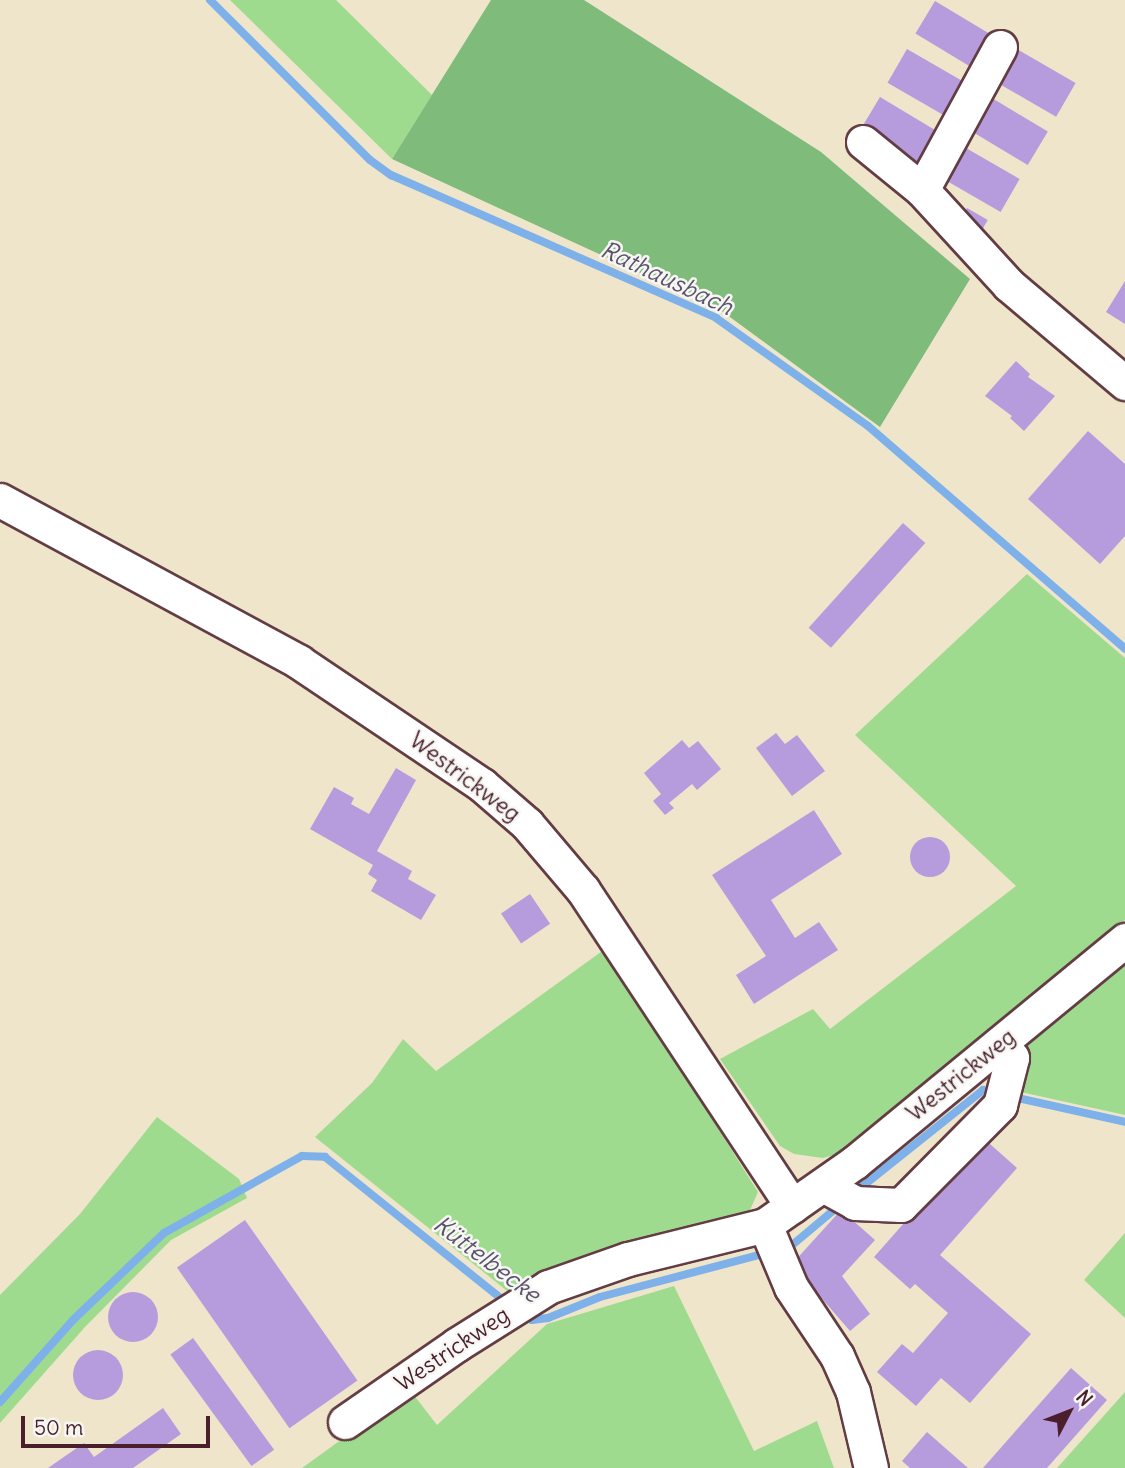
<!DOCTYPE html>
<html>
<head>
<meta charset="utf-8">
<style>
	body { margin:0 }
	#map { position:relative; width:1125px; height:1468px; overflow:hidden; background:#efe5cb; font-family:Delius,sans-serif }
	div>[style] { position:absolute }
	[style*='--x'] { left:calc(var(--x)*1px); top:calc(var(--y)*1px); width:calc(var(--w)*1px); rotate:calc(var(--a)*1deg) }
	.green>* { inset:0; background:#9fdb8f }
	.forest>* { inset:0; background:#7fbb7a }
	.stream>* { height:8px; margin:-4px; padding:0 4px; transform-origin:4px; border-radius:4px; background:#7eb0ea }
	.building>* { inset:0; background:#b69cdd; transform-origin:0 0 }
	.round { border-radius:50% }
	.roads { filter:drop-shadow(2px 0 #633d43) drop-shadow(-2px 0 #633d43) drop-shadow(0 2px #633d43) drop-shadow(0 -2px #633d43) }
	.minor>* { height:33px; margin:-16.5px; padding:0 16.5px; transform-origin:16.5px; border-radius:16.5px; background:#fff }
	span { translate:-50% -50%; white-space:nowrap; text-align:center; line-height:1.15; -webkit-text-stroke:5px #f6f6f2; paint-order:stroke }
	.street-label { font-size:23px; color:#4a1f2b }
	.water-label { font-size:24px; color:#5c526e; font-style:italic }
	.north { position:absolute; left:1034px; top:1377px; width:70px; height:70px; -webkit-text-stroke:5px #f6f6f2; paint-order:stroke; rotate:48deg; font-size:19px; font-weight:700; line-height:28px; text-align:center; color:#4a1f2b }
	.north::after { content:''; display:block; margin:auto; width:24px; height:32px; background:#4a1f2b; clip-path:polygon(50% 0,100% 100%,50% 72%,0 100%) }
	.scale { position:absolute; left:21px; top:1416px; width:189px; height:32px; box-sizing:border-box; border:4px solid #4a1f2b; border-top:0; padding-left:9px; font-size:21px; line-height:24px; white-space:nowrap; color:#4a1f2b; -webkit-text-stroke:5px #f6f6f2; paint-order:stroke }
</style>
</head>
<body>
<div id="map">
	<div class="green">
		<div style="clip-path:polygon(230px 0,336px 0,432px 95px,392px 159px)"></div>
		<div style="clip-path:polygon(1027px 574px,1125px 658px,1125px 920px,992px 1031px,837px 1154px,823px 1158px,794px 1154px,780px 1146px,720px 1059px,813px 1009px,830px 1029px,1016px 886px,855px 735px)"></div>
		<div style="clip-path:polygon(605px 949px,758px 1192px,747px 1217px,511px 1294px,315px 1137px,372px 1083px,403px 1039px,436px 1071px)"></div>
		<div style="clip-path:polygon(1125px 956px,1125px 1115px,1016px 1091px,1029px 1040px)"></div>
		<div style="clip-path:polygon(157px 1117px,239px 1179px,247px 1198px,171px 1240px,85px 1327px,0 1423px,0 1295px,80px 1214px)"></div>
		<div style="clip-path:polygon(1125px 1233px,1125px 1318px,1084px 1280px)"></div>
		<div style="clip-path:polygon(674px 1286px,754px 1451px,817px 1421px,834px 1468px,302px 1468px,410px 1390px,437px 1425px,547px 1324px)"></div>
		<div style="clip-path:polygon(1125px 1392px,1125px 1468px,1057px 1468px)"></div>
	</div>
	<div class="forest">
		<div style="clip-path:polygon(491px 0,584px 0,821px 152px,970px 279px,880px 427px,719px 309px,392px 159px)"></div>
	</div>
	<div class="stream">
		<div style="--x:210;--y:0;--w:226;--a:45"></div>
		<div style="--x:370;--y:160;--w:26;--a:36"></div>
		<div style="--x:391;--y:175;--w:355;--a:23.7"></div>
		<div style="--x:716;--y:318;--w:186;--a:35.4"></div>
		<div style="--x:868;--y:426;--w:340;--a:40.9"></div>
		<div style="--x:1009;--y:1096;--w:119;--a:12.6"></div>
		<div style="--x:854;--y:1193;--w:165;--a:-38.6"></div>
		<div style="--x:983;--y:1090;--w:14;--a:12"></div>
		<div style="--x:782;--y:1248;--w:9;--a:-13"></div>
		<div style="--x:791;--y:1246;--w:65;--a:-40"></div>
		<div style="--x:522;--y:1313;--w:12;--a:35"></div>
		<div style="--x:532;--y:1320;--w:16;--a:-7"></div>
		<div style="--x:548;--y:1318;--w:56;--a:-22"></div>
		<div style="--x:600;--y:1297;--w:176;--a:-14.8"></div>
		<div style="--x:0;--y:1402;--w:110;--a:-48.3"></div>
		<div style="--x:73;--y:1320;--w:126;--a:-43.7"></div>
		<div style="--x:164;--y:1233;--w:158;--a:-29.2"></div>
		<div style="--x:302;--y:1156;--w:23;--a:2"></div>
		<div style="--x:325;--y:1157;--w:235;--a:38.8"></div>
	</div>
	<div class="building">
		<div style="left:935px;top:1px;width:71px;height:38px;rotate:31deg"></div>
		<div style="left:1015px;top:48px;width:70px;height:39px;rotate:30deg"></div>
		<div style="left:907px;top:49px;width:72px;height:39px;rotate:30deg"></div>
		<div style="left:987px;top:95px;width:71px;height:39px;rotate:31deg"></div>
		<div style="left:880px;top:97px;width:71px;height:39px;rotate:31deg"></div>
		<div style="left:959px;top:144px;width:70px;height:38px;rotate:30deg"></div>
		<div style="left:967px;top:208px;width:24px;height:13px;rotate:30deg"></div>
		<div style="clip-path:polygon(1125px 281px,1125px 324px,1106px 312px)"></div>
		<div style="clip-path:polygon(1016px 361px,1030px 374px,1028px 377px,1055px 396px,1024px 431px,1010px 418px,1012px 416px,985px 396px)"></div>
		<div style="clip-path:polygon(1088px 431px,1125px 464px,1125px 536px,1100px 564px,1028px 499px)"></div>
		<div style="left:903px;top:523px;width:30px;height:141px;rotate:42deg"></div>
		<div style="clip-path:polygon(776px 733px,785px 744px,797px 735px,825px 771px,792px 796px,756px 748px)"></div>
		<div style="clip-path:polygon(682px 740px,689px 748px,698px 741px,721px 769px,697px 790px,692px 784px,669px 803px,674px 808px,665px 815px,653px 801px,661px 794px,644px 773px)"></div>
		<div style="clip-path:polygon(396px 768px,416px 780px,377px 851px,412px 871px,408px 879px,436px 895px,421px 920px,371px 891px,377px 880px,368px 874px,373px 865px,310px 829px,334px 787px,354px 798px,351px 804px,369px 814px)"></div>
		<div style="clip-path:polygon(814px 810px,842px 854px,771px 900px,795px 938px,819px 922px,838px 950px,754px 1004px,736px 975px,766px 956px,712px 875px)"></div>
		<div class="round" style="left:910px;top:837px;width:40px;height:40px"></div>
		<div style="left:530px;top:894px;width:36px;height:35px;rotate:56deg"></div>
		<div style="clip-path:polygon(981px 1136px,1017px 1168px,940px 1255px,1031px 1334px,970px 1403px,941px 1378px,916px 1406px,877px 1372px,902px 1344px,913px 1353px,948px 1313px,915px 1284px,910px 1289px,874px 1257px)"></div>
		<div style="clip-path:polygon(841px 1210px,875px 1240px,842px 1276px,870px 1314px,850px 1331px,792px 1264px)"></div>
		<div style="left:245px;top:1220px;width:196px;height:83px;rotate:55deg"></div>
		<div class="round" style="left:108px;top:1292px;width:50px;height:50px"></div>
		<div style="left:193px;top:1338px;width:138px;height:28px;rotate:54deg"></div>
		<div class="round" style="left:73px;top:1350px;width:50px;height:50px"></div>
		<div style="clip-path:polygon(1071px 1368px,1107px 1400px,1047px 1468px,983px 1468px)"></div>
		<div style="clip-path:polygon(163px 1408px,181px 1434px,133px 1468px,48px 1468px,84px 1443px,94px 1457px)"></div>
		<div style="clip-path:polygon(927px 1432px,968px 1468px,910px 1468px,902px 1461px)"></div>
	</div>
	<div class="roads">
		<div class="minor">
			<div style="--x:1000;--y:47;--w:163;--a:118.6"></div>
			<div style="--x:922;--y:190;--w:129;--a:47.5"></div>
			<div style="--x:1009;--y:285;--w:152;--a:40.2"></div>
			<div style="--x:863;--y:142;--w:76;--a:39.1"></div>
			<div style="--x:0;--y:500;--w:340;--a:28.4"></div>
			<div style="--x:299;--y:662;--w:220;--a:33.9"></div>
			<div style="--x:482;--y:785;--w:60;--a:40.9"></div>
			<div style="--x:527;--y:824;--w:87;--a:49.7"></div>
			<div style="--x:583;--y:890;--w:379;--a:56.5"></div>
			<div style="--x:823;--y:1185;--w:37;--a:29"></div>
			<div style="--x:855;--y:1203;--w:46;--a:2.5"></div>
			<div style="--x:901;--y:1205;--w:141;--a:-45.3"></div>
			<div style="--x:1000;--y:1105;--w:49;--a:-75.7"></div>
			<div style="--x:1012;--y:1058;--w:19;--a:-125"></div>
			<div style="--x:765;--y:1225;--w:67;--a:67.2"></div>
			<div style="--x:791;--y:1287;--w:83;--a:56.3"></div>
			<div style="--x:837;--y:1356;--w:39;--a:66"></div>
			<div style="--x:853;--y:1392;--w:78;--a:76.7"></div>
			<div style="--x:345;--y:1422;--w:135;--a:-34.7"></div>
			<div style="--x:456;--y:1345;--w:109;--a:-32.2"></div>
			<div style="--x:548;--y:1287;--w:85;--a:-19.3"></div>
			<div style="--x:628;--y:1259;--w:141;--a:-13.9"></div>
			<div style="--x:765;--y:1225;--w:110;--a:-35"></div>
			<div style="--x:855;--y:1162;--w:350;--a:-39.4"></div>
		</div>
	</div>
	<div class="street-label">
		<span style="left:465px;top:777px;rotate:37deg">Westrickweg</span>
		<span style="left:961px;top:1075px;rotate:-39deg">Westrickweg</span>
		<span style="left:452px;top:1349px;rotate:-34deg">Westrickweg</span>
	</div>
	<div class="water-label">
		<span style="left:667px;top:278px;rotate:25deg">Rathausbach</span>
		<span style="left:487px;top:1259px;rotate:37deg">Küttelbecke</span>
	</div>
	<div class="north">N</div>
	<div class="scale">50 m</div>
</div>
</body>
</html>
